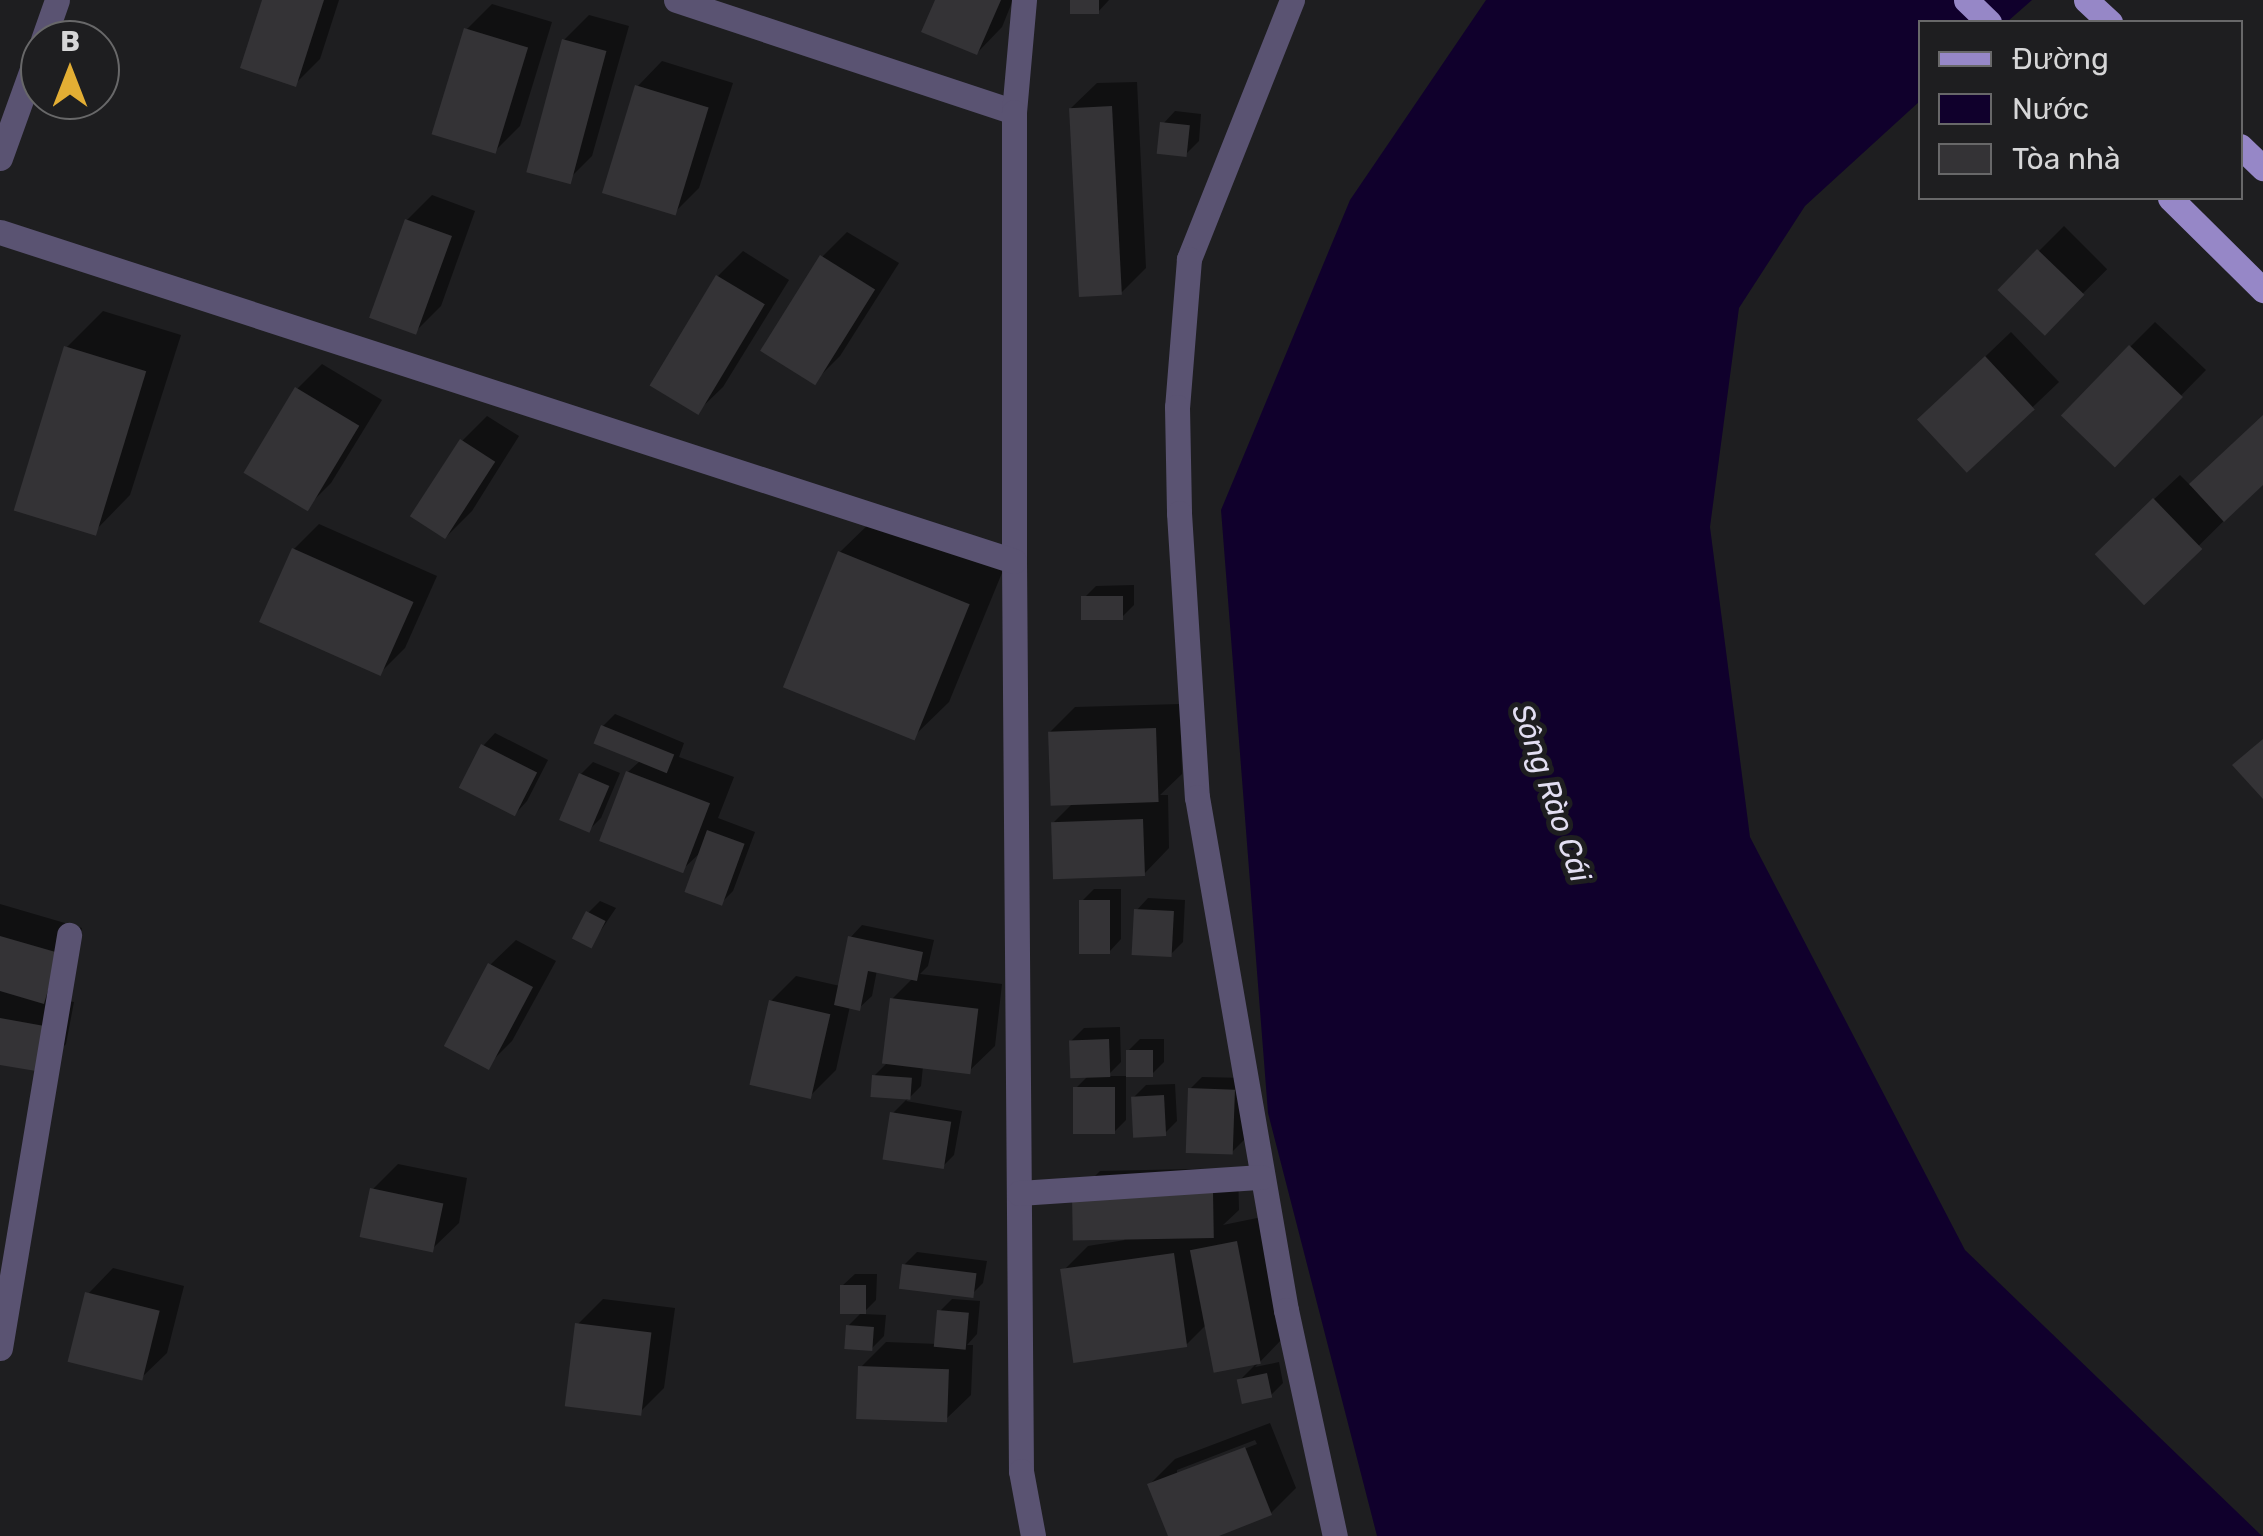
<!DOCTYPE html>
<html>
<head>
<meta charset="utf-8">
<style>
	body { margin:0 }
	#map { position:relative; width:2263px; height:1536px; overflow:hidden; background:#1e1e20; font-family:Rubik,sans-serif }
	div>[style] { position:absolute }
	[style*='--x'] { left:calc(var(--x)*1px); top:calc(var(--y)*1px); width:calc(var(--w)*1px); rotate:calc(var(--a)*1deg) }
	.water>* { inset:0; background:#10002c }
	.shadow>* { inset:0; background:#0007; transform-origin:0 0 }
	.building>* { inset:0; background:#343336; transform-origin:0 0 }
	.street>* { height:25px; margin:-12.5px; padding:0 12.5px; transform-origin:12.5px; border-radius:12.5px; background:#5a5372 }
	.primary>* { height:25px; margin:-12.5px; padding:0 12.5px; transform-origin:12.5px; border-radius:12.5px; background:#9687c7 }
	span { translate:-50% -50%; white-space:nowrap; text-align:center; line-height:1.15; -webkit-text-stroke:10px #1e1e20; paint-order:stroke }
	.water-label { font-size:30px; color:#e2def2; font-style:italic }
	.legend { position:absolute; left:1918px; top:20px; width:325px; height:180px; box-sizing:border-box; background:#1e1e20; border:2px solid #686869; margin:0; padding:12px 18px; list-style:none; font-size:30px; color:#d6d6d7 }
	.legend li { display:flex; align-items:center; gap:20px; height:50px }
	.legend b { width:50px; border:2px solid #686869 }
	.north { position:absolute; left:20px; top:20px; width:100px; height:100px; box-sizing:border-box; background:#1e1e20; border:2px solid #686869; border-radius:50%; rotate:0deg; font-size:28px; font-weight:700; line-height:40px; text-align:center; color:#d6d6d7 }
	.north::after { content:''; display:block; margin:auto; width:35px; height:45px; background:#e3ae34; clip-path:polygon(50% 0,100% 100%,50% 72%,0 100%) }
</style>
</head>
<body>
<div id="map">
	<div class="water">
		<div style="clip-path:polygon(1486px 0,2032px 0,2007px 22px,1920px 22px,1920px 101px,1805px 206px,1739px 308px,1710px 527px,1750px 837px,1965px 1250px,2262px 1536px,1377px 1536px,1268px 1113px,1221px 510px,1350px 200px)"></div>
	</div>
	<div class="shadow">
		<div style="clip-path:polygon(265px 0,339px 0,320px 59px,295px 84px)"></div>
		<div style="clip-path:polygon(938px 0,1013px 0,1002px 27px,977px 53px)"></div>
		<div style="clip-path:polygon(1072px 0,1109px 0,1097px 13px)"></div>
		<div style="clip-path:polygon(492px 4px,552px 22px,520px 126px,495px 151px,467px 29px)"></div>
		<div style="clip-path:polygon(589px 15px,629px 26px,592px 156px,567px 181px,564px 40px)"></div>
		<div style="clip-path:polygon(662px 61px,733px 83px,699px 188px,674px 213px,637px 87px)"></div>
		<div style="clip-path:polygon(1137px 82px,1146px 268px,1121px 293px,1071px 108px,1097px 83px)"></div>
		<div style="clip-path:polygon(1175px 111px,1201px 114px,1199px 141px,1187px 153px,1163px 124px)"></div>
		<div style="clip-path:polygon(432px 195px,475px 211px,441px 306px,416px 331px,407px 220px)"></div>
		<div style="left:2064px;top:226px;width:61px;height:89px;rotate:45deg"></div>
		<div style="clip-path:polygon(847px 232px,899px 263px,840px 356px,815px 381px,822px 257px)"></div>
		<div style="clip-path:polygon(743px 251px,789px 280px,723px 387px,697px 412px,718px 276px)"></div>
		<div style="clip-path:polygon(103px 311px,181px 335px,130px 495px,94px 532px,66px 348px)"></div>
		<div style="clip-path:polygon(2155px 322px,2206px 370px,2114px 464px,2130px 347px)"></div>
		<div style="clip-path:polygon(2011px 332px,2059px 382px,1969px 468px,1946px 394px)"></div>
		<div style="clip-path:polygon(322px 364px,382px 400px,331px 483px,306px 508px,297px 389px)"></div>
		<div style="clip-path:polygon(487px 416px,519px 436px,472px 511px,447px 536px,462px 441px)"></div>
		<div style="clip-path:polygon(2263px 416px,2263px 482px,2143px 601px,2122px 529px,2180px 475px,2191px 486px)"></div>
		<div style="clip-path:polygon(877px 516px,1004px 568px,949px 702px,912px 738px,840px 552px)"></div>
		<div style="clip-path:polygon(319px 524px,437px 576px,405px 648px,380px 673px,294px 549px)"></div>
		<div style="clip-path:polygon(1134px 585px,1134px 605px,1122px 617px,1084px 598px,1096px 586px)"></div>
		<div style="clip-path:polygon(1180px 704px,1182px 774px,1160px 795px,1168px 795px,1169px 848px,1144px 874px,1054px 822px,1075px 801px,1050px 732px,1075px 707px)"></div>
		<div style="clip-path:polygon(615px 714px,684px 743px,679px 757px,734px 777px,718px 818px,755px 832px,733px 891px,721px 903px,702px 851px,683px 869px,628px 772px,640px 761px,603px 726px)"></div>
		<div style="clip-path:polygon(495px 733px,548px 760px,527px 801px,515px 814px,483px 746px)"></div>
		<div style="clip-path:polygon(593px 762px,620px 773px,601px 818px,589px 830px,581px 774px)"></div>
		<div style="clip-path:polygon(1094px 889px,1121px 889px,1121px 939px,1109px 952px,1082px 901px)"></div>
		<div style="clip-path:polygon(1148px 898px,1185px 900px,1183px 942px,1171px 954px,1136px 911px)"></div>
		<div style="clip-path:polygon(600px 901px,616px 908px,591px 945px,588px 913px)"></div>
		<div style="clip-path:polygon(0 904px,82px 928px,68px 976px,47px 997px,74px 1002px,66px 1044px,41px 1069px,0 1062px)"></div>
		<div style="clip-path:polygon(862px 925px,934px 940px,928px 966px,920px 974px,1002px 984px,995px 1046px,969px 1071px,923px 1066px,921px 1086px,906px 1101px,962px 1111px,954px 1155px,942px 1167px,893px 1113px,908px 1098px,874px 1076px,888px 1062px,892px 999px,913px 978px,877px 970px,872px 996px,859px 1008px,850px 1006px,836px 1070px,811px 1095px,771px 1001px,796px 976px,840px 986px,850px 938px)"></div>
		<div style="clip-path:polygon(516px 940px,556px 961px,512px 1041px,487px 1066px,490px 965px)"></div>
		<div style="clip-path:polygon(1120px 1027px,1121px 1062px,1107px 1076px,1126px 1076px,1126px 1120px,1114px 1132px,1076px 1088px,1089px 1075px,1071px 1041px,1084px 1028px)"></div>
		<div style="clip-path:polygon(1140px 1039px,1164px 1039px,1164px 1062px,1152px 1074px,1128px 1051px)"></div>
		<div style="clip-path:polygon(1202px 1077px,1246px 1078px,1244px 1140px,1232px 1152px,1190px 1089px)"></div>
		<div style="clip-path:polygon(1175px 1084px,1177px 1121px,1164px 1134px,1134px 1097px,1146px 1085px)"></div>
		<div style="clip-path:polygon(398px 1164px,467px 1178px,459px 1223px,433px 1248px,373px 1189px)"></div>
		<div style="clip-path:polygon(1238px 1168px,1239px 1210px,1223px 1225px,1262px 1217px,1285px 1336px,1255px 1367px,1279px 1362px,1283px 1383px,1271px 1395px,1240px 1380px,1258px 1362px,1207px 1324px,1186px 1345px,1063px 1271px,1088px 1246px,1125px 1240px,1075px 1196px,1100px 1171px)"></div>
		<div style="clip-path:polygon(917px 1252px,987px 1261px,983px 1283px,971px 1295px,904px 1265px)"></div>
		<div style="clip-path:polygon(113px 1268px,184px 1286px,167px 1353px,141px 1378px,88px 1294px)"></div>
		<div style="clip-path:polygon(855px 1274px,877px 1274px,876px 1300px,862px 1314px,886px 1315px,884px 1336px,872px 1348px,848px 1326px,862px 1312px,842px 1286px)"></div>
		<div style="clip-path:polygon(603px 1299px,675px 1308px,664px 1388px,639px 1413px,578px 1324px)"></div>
		<div style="clip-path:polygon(952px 1299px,980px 1301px,977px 1334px,967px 1345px,973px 1345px,971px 1395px,945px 1420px,861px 1367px,886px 1342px,938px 1344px,940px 1311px)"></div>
		<div style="clip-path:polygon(evenodd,1270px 1423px,1296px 1488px,1271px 1513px,1212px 1536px,1170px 1536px,1150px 1484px,1175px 1459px,1270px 1423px,1255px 1440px,1257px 1444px,1177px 1475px,1177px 1470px,1255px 1440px)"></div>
	</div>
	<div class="building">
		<div style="clip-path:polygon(262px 0,324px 0,296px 87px,240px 68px)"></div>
		<div style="clip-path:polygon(935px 0,1001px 0,977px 55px,921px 32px)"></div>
		<div style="left:1070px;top:0;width:29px;height:14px"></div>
		<div style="left:464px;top:28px;width:67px;height:111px;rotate:17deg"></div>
		<div style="left:562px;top:39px;width:46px;height:138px;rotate:15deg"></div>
		<div style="left:635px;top:85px;width:77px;height:113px;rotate:17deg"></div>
		<div style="left:1112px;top:106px;width:189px;height:43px;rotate:87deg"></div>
		<div style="left:1160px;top:122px;width:30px;height:32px;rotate:6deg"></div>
		<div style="left:405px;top:219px;width:50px;height:105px;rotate:20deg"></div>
		<div style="left:2037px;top:249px;width:66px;height:57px;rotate:44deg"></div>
		<div style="left:820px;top:255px;width:65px;height:113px;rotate:32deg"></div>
		<div style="left:716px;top:275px;width:57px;height:129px;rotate:31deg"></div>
		<div style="left:2129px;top:345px;width:75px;height:98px;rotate:44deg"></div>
		<div style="left:64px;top:346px;width:86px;height:172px;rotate:17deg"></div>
		<div style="left:1985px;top:356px;width:73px;height:93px;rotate:47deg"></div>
		<div style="left:295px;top:387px;width:75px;height:100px;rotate:31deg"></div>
		<div style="clip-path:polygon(2263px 415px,2263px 485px,2224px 522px,2189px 484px)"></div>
		<div style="left:460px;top:439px;width:42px;height:92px;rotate:33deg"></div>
		<div style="left:2153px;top:498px;width:71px;height:81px;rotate:46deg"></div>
		<div style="left:292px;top:548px;width:133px;height:81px;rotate:24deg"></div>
		<div style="left:838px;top:551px;width:142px;height:147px;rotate:22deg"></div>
		<div style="left:1123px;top:596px;width:24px;height:42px;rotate:90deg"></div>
		<div style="left:601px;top:725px;width:79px;height:20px;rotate:22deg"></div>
		<div style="left:1156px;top:728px;width:74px;height:108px;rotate:88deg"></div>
		<div style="clip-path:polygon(2263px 739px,2263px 799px,2232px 765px)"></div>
		<div style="left:481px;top:744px;width:63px;height:49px;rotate:27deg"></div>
		<div style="left:626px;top:771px;width:90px;height:75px;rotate:21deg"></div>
		<div style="left:579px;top:773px;width:33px;height:51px;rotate:23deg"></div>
		<div style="left:1143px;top:819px;width:57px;height:92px;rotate:88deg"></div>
		<div style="left:707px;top:830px;width:40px;height:66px;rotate:20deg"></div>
		<div style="left:1079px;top:900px;width:31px;height:54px"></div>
		<div style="left:1134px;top:909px;width:40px;height:46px;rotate:3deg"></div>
		<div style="left:586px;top:911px;width:22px;height:31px;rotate:27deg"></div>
		<div style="clip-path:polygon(0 936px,59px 953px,44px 1004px,0 991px)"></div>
		<div style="clip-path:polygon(848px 936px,923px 952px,917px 981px,868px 971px,860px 1011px,834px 1005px)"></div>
		<div style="left:488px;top:963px;width:51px;height:94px;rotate:28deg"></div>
		<div style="left:890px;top:998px;width:89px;height:66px;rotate:7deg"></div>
		<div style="left:769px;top:1000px;width:63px;height:87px;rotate:13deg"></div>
		<div style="clip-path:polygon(0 1018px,50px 1027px,42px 1072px,0 1065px)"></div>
		<div style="left:1109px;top:1039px;width:38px;height:40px;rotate:88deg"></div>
		<div style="left:1126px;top:1050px;width:27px;height:27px"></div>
		<div style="left:872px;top:1075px;width:40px;height:22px;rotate:4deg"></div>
		<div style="left:1073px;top:1087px;width:42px;height:47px"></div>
		<div style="left:1188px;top:1088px;width:47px;height:65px;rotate:2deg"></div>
		<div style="left:1164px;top:1095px;width:41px;height:33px;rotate:87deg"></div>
		<div style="left:890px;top:1112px;width:62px;height:48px;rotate:9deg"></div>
		<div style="left:370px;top:1188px;width:75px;height:50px;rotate:12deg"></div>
		<div style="left:1213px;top:1192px;width:46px;height:141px;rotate:89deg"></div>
		<div style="left:1237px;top:1241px;width:125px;height:48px;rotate:79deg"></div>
		<div style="left:1174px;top:1253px;width:95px;height:115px;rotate:82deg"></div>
		<div style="left:902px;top:1264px;width:75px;height:25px;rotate:7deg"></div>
		<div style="left:840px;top:1285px;width:26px;height:29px"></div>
		<div style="left:85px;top:1292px;width:77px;height:72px;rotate:14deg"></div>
		<div style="left:937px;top:1310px;width:32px;height:37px;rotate:5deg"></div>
		<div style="left:575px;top:1323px;width:77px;height:84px;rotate:7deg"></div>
		<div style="left:846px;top:1325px;width:28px;height:24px;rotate:4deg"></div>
		<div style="left:858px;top:1366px;width:91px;height:53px;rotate:2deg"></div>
		<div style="left:1267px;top:1373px;width:25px;height:31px;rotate:78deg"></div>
		<div style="clip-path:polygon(1245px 1447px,1272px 1515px,1219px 1536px,1168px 1536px,1147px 1484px)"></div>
	</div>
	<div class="street">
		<div style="--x:676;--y:0;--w:356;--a:18.3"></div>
		<div style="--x:1024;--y:0;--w:112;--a:95.1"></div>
		<div style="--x:1014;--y:112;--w:449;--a:90"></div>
		<div style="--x:1014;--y:561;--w:910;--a:89.56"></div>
		<div style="--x:1021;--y:1471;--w:66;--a:79.5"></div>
		<div style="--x:1292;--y:0;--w:279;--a:111.7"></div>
		<div style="--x:1189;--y:259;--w:148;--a:94.6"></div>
		<div style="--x:1177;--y:407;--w:106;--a:88.9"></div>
		<div style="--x:1179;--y:513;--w:285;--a:86.4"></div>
		<div style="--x:1197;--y:797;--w:521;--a:80.16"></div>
		<div style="--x:1286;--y:1310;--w:231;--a:77.8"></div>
		<div style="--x:43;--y:40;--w:42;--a:-70.7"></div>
		<div style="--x:0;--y:158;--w:118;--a:-70.2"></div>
		<div style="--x:0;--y:232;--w:1066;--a:17.98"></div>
		<div style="--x:1019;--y:1193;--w:243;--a:-3.8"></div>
		<div style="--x:0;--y:1348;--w:419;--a:-80.5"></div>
	</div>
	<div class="primary">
		<div style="--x:1966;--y:0;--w:32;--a:44"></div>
		<div style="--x:2086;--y:0;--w:33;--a:43"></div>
		<div style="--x:2240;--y:146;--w:32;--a:44"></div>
		<div style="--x:2170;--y:198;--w:131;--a:44.7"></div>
	</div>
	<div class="water-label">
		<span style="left:1551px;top:793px;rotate:71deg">Sông Rào Cái</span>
	</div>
	<ul class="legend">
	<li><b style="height:12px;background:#9687c7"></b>Đường</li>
	<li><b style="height:28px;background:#10002c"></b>Nước</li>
	<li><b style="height:28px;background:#343336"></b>Tòa nhà</li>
	</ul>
	<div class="north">B</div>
</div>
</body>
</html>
